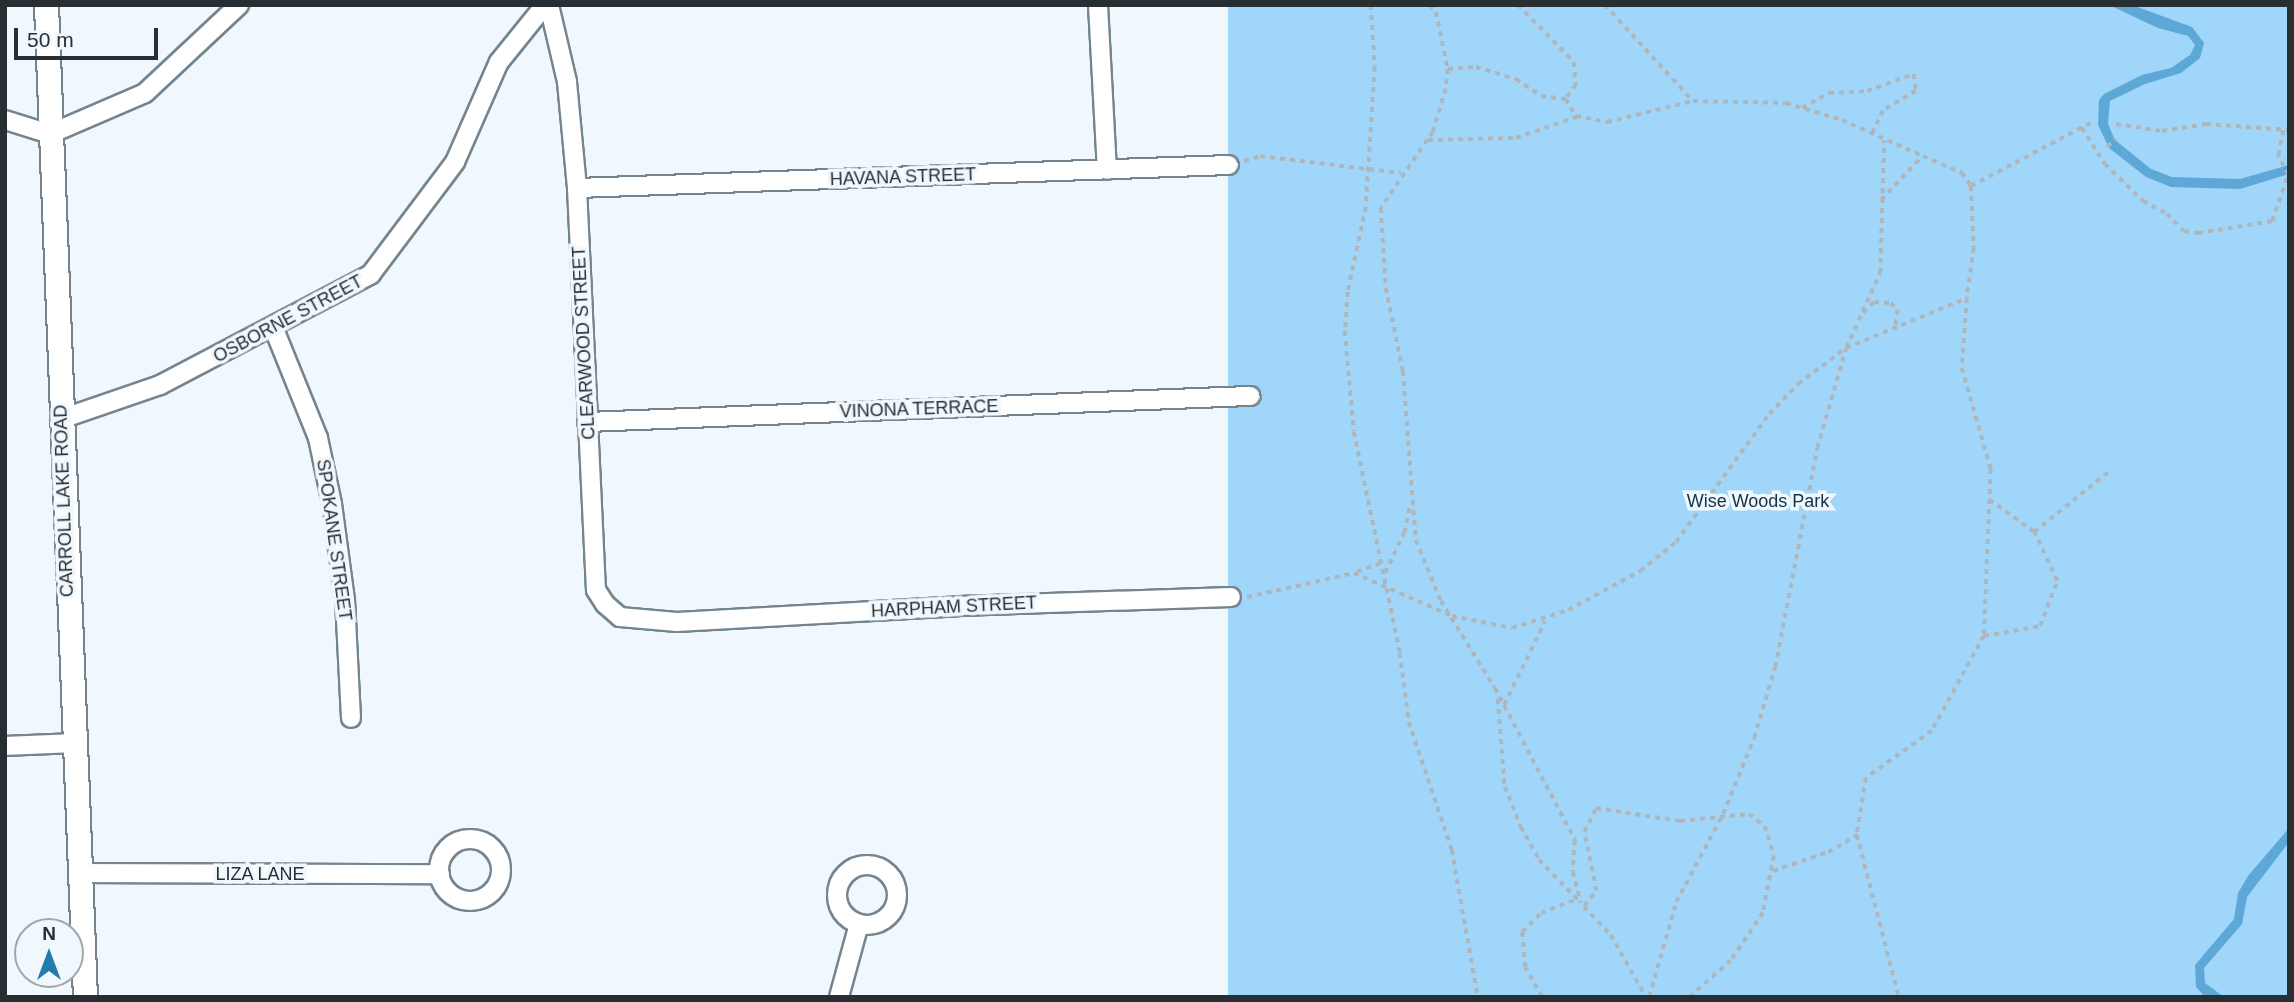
<!DOCTYPE html>
<html>
<head>
<meta charset="utf-8">
<style>
	body { margin:0 }
	#map { position:relative; width:2294px; height:1002px; overflow:hidden; background:#f1f8fd; font-family:Arial,sans-serif }
	div>[style] { position:absolute }
	[style*='--x'] { left:calc(var(--x)*1px); top:calc(var(--y)*1px); width:calc(var(--w)*1px); rotate:calc(var(--a)*1deg) }
	.green>* { inset:0; background:#a0d6f9; transform-origin:0 0 }
	.water>* { inset:0; background:#5da8d6 }
	.path>* { height:3.5px; margin-top:-1.75px; transform-origin:0; background:repeating-linear-gradient(90deg,#afb6bb 0 5px,transparent 0 10px) }
	.roads { filter:drop-shadow(2px 0 #748590) drop-shadow(-2px 0 #748590) drop-shadow(0 2px #748590) drop-shadow(0 -2px #748590) }
	.minor>* { height:18px; margin:-9px; padding:0 9px; transform-origin:9px; border-radius:9px; background:#fff }
	.minor>.ring { margin:-9px; padding:0; box-sizing:content-box; background:none; border:18px solid #fff; border-radius:50% }
	.tertiary>* { height:23px; margin:-11.5px; padding:0 11.5px; transform-origin:11.5px; border-radius:11.5px; background:#fff }
	span { translate:-50% -50%; white-space:nowrap; text-align:center; line-height:1.15; -webkit-text-stroke:7px #f1f8fd; paint-order:stroke }
	.street-label { font-size:18px; color:#272f33 }
	.park-label { font-size:18px; color:#113346 }
	.frame { position:absolute; inset:0; border:7px solid #272f33; pointer-events:none }
	.north { position:absolute; left:14px; top:918px; width:70px; height:70px; box-sizing:border-box; background:#f1f8fd; border:2px solid #a0a8ac; border-radius:50%; rotate:0deg; font-size:19px; font-weight:700; line-height:28px; text-align:center; color:#272f33 }
	.north::after { content:''; display:block; margin:auto; width:24px; height:32px; background:#227ba9; clip-path:polygon(50% 0,100% 100%,50% 72%,0 100%) }
	.scale { position:absolute; left:14px; top:28px; width:144px; height:32px; box-sizing:border-box; border:4px solid #272f33; border-top:0; padding-left:9px; font-size:21px; line-height:24px; white-space:nowrap; color:#272f33; -webkit-text-stroke:5px #f1f8fd; paint-order:stroke }
</style>
</head>
<body>
<div id="map">
	<div class="green">
		<div style="left:1228px;top:5px;width:1061px;height:993px"></div>
	</div>
	<div class="water">
		<div style="clip-path:polygon(2109px 5px,2132px 5px,2192px 27px,2204px 43px,2200px 58px,2181px 73px,2145px 84px,2110px 101px,2108px 124px,2115px 140px,2151px 169px,2172px 177px,2240px 179px,2289px 165px,2289px 174px,2240px 189px,2171px 187px,2146px 177px,2109px 148px,2098px 125px,2099px 100px,2104px 94px,2142px 75px,2171px 68px,2190px 55px,2195px 45px,2188px 36px,2158px 28px)"></div>
		<div style="clip-path:polygon(2289px 828px,2289px 842px,2247px 897px,2242px 924px,2204px 968px,2205px 983px,2224px 997px,2205px 997px,2196px 987px,2195px 965px,2234px 919px,2238px 893px,2248px 876px)"></div>
	</div>
	<div class="path">
		<div style="--x:1371;--y:5;--w:62;--a:86.3"></div>
		<div style="--x:1375;--y:67;--w:140;--a:93.7"></div>
		<div style="--x:1366;--y:207;--w:87;--a:102"></div>
		<div style="--x:1348;--y:292;--w:39;--a:94"></div>
		<div style="--x:1345;--y:331;--w:101;--a:84.9"></div>
		<div style="--x:1354;--y:432;--w:226;--a:78.2"></div>
		<div style="--x:1400;--y:653;--w:70;--a:82.6"></div>
		<div style="--x:1409;--y:722;--w:135;--a:71.4"></div>
		<div style="--x:1452;--y:850;--w:149;--a:80"></div>
		<div style="--x:1430;--y:5;--w:9;--a:49"></div>
		<div style="--x:1436;--y:12;--w:58;--a:78.1"></div>
		<div style="--x:1448;--y:69;--w:20;--a:96"></div>
		<div style="--x:1446;--y:89;--w:45;--a:106.8"></div>
		<div style="--x:1433;--y:132;--w:92;--a:124.4"></div>
		<div style="--x:1381;--y:208;--w:80;--a:86.4"></div>
		<div style="--x:1386;--y:288;--w:85;--a:78.4"></div>
		<div style="--x:1403;--y:371;--w:169;--a:85.6"></div>
		<div style="--x:1416;--y:540;--w:66;--a:67.7"></div>
		<div style="--x:1441;--y:601;--w:102;--a:58.2"></div>
		<div style="--x:1495;--y:688;--w:172;--a:62.2"></div>
		<div style="--x:1575;--y:840;--w:32;--a:94"></div>
		<div style="--x:1573;--y:872;--w:32;--a:76"></div>
		<div style="--x:1518;--y:5;--w:80;--a:45.5"></div>
		<div style="--x:1574;--y:62;--w:23;--a:85"></div>
		<div style="--x:1576;--y:85;--w:17;--a:126"></div>
		<div style="--x:1605;--y:5;--w:130;--a:47.5"></div>
		<div style="--x:1448;--y:69;--w:28;--a:-4"></div>
		<div style="--x:1476;--y:67;--w:42;--a:16.7"></div>
		<div style="--x:1516;--y:79;--w:30;--a:34"></div>
		<div style="--x:1541;--y:96;--w:25;--a:7"></div>
		<div style="--x:1566;--y:99;--w:20;--a:60"></div>
		<div style="--x:1576;--y:116;--w:32;--a:11"></div>
		<div style="--x:1607;--y:122;--w:89;--a:-13.7"></div>
		<div style="--x:1693;--y:101;--w:93;--a:1.2"></div>
		<div style="--x:1786;--y:103;--w:59;--a:16.9"></div>
		<div style="--x:1842;--y:120;--w:89;--a:24"></div>
		<div style="--x:1923;--y:156;--w:43;--a:23.6"></div>
		<div style="--x:1962;--y:173;--w:16;--a:55"></div>
		<div style="--x:1971;--y:186;--w:62;--a:87.2"></div>
		<div style="--x:1974;--y:248;--w:50;--a:98"></div>
		<div style="--x:1802;--y:108;--w:31;--a:-29"></div>
		<div style="--x:1829;--y:93;--w:38;--a:-3"></div>
		<div style="--x:1867;--y:91;--w:50;--a:-19.9"></div>
		<div style="--x:1914;--y:74;--w:17;--a:83"></div>
		<div style="--x:1916;--y:91;--w:39;--a:149"></div>
		<div style="--x:1883;--y:111;--w:26;--a:115"></div>
		<div style="--x:2116;--y:124;--w:47;--a:8.7"></div>
		<div style="--x:2162;--y:131;--w:45;--a:-9"></div>
		<div style="--x:2206;--y:124;--w:83;--a:4.1"></div>
		<div style="--x:2082;--y:128;--w:43;--a:57.4"></div>
		<div style="--x:2105;--y:164;--w:53;--a:44.2"></div>
		<div style="--x:2143;--y:201;--w:27;--a:28"></div>
		<div style="--x:2167;--y:214;--w:24;--a:45"></div>
		<div style="--x:2184;--y:231;--w:14;--a:8"></div>
		<div style="--x:2198;--y:233;--w:75;--a:-9.2"></div>
		<div style="--x:2272;--y:221;--w:49;--a:-70.8"></div>
		<div style="--x:2288;--y:175;--w:22;--a:-117"></div>
		<div style="--x:2278;--y:155;--w:25;--a:-78"></div>
		<div style="--x:1428;--y:140;--w:88;--a:-1.3"></div>
		<div style="--x:1516;--y:138;--w:64;--a:-19.3"></div>
		<div style="--x:2107;--y:147;--w:12;--a:-48"></div>
		<div style="--x:1244;--y:161;--w:17;--a:-17"></div>
		<div style="--x:1260;--y:156;--w:142;--a:6.9"></div>
		<div style="--x:1971;--y:186;--w:139;--a:-27.9"></div>
		<div style="--x:1881;--y:200;--w:60;--a:-47"></div>
		<div style="--x:1863;--y:313;--w:16;--a:-45"></div>
		<div style="--x:1874;--y:302;--w:17;--a:3"></div>
		<div style="--x:1891;--y:303;--w:10;--a:45"></div>
		<div style="--x:1898;--y:310;--w:18;--a:99"></div>
		<div style="--x:2034;--y:532;--w:100;--a:-38.9"></div>
		<div style="--x:1357;--y:572;--w:26;--a:-21"></div>
		<div style="--x:1385;--y:573;--w:44;--a:-64.6"></div>
		<div style="--x:1404;--y:533;--w:29;--a:-78"></div>
		<div style="--x:1247;--y:597;--w:110;--a:-12.6"></div>
		<div style="--x:1354;--y:573;--w:107;--a:23.7"></div>
		<div style="--x:1452;--y:616;--w:61;--a:11.3"></div>
		<div style="--x:1512;--y:628;--w:59;--a:-17.8"></div>
		<div style="--x:1568;--y:610;--w:82;--a:-28.4"></div>
		<div style="--x:1640;--y:571;--w:46;--a:-38.9"></div>
		<div style="--x:1676;--y:542;--w:158;--a:-54"></div>
		<div style="--x:1769;--y:414;--w:42;--a:-46"></div>
		<div style="--x:1798;--y:384;--w:60;--a:-36.9"></div>
		<div style="--x:1846;--y:348;--w:82;--a:-65.6"></div>
		<div style="--x:1880;--y:273;--w:132;--a:-88.3"></div>
		<div style="--x:1984;--y:636;--w:57;--a:-10.1"></div>
		<div style="--x:2040;--y:626;--w:48;--a:-69.3"></div>
		<div style="--x:2057;--y:581;--w:54;--a:-115.1"></div>
		<div style="--x:2034;--y:532;--w:55;--a:-144.6"></div>
		<div style="--x:1498;--y:699;--w:88;--a:85.5"></div>
		<div style="--x:1505;--y:787;--w:43;--a:68.2"></div>
		<div style="--x:1521;--y:827;--w:38;--a:61"></div>
		<div style="--x:1539;--y:860;--w:57;--a:45.7"></div>
		<div style="--x:1504;--y:705;--w:93;--a:-64"></div>
		<div style="--x:1773;--y:871;--w:58;--a:-19.1"></div>
		<div style="--x:1828;--y:852;--w:34;--a:-30"></div>
		<div style="--x:1584;--y:906;--w:19;--a:-51"></div>
		<div style="--x:1596;--y:891;--w:60;--a:-101.5"></div>
		<div style="--x:1584;--y:832;--w:27;--a:-63"></div>
		<div style="--x:1596;--y:808;--w:85;--a:8.8"></div>
		<div style="--x:1680;--y:821;--w:69;--a:-5.8"></div>
		<div style="--x:1749;--y:814;--w:20;--a:37"></div>
		<div style="--x:1765;--y:826;--w:31;--a:73"></div>
		<div style="--x:1774;--y:856;--w:58;--a:100.9"></div>
		<div style="--x:1763;--y:913;--w:58;--a:123.7"></div>
		<div style="--x:1731;--y:961;--w:55;--a:138.7"></div>
		<div style="--x:1584;--y:907;--w:39;--a:46"></div>
		<div style="--x:1611;--y:935;--w:71;--a:60.6"></div>
		<div style="--x:1542;--y:997;--w:34;--a:-120"></div>
		<div style="--x:1525;--y:967;--w:35;--a:-95"></div>
		<div style="--x:1522;--y:932;--w:27;--a:-45"></div>
		<div style="--x:1541;--y:913;--w:39;--a:-21"></div>
		<div style="--x:1649;--y:997;--w:99;--a:-74.1"></div>
		<div style="--x:1676;--y:902;--w:100;--a:-61.9"></div>
		<div style="--x:1723;--y:814;--w:82;--a:-67.8"></div>
		<div style="--x:1754;--y:738;--w:74;--a:-73.5"></div>
		<div style="--x:1775;--y:667;--w:223;--a:-79.1"></div>
		<div style="--x:1817;--y:448;--w:104;--a:-73.8"></div>
		<div style="--x:1846;--y:348;--w:131;--a:-22.5"></div>
		<div style="--x:1967;--y:298;--w:70;--a:94.1"></div>
		<div style="--x:1962;--y:368;--w:105;--a:74"></div>
		<div style="--x:1991;--y:469;--w:167;--a:92.4"></div>
		<div style="--x:1984;--y:636;--w:108;--a:118.7"></div>
		<div style="--x:1932;--y:731;--w:81;--a:144.5"></div>
		<div style="--x:1866;--y:778;--w:58;--a:99"></div>
		<div style="--x:1857;--y:835;--w:167;--a:75.5"></div>
	</div>
	<div class="roads">
		<div class="minor">
			<div style="--x:549;--y:5;--w:79;--a:76.8"></div>
			<div style="--x:567;--y:82;--w:106;--a:84.6"></div>
			<div style="--x:577;--y:188;--w:402;--a:87.3"></div>
			<div style="--x:596;--y:590;--w:17;--a:57"></div>
			<div style="--x:605;--y:604;--w:20;--a:41"></div>
			<div style="--x:620;--y:617;--w:57;--a:5"></div>
			<div style="--x:677;--y:622;--w:282;--a:-3.2"></div>
			<div style="--x:959;--y:606;--w:272;--a:-1.9"></div>
			<div style="--x:1098;--y:5;--w:165;--a:86.9"></div>
			<div style="--x:5;--y:120;--w:47;--a:17.3"></div>
			<div style="--x:50;--y:134;--w:103;--a:-23.3"></div>
			<div style="--x:145;--y:93;--w:129;--a:-43.1"></div>
			<div style="--x:577;--y:188;--w:652;--a:-2.02"></div>
			<div style="--x:274;--y:329;--w:118;--a:68"></div>
			<div style="--x:318;--y:438;--w:67;--a:78"></div>
			<div style="--x:332;--y:504;--w:97;--a:82.3"></div>
			<div style="--x:345;--y:600;--w:118;--a:87.1"></div>
			<div style="--x:61;--y:419;--w:105;--a:-19"></div>
			<div style="--x:160;--y:385;--w:238;--a:-27.7"></div>
			<div style="--x:371;--y:274;--w:140;--a:-53.1"></div>
			<div style="--x:455;--y:162;--w:109;--a:-66.3"></div>
			<div style="--x:499;--y:62;--w:73;--a:-51.1"></div>
			<div style="--x:587;--y:422;--w:664;--a:-2.25"></div>
			<div style="--x:5;--y:746;--w:68;--a:-2.5"></div>
			<div class="ring" style="left:439px;top:839px;width:44px;height:44px"></div>
			<div class="ring" style="left:837px;top:865px;width:42px;height:42px"></div>
			<div style="--x:79;--y:873;--w:361;--a:0.2"></div>
			<div style="--x:839;--y:997;--w:76;--a:-74.7"></div>
		</div>
		<div class="tertiary">
			<div style="--x:46;--y:5;--w:993;--a:87.75"></div>
		</div>
	</div>
	<div class="street-label">
		<span style="left:903px;top:177px;rotate:-2deg">HAVANA STREET</span>
		<span style="left:288px;top:319px;rotate:-28deg">OSBORNE STREET</span>
		<span style="left:584px;top:343px;rotate:-93deg">CLEARWOOD STREET</span>
		<span style="left:919px;top:409px;rotate:-2deg">VINONA TERRACE</span>
		<span style="left:64px;top:501px;rotate:-92deg">CARROLL LAKE ROAD</span>
		<span style="left:334px;top:540px;rotate:82deg">SPOKANE STREET</span>
		<span style="left:954px;top:607px;rotate:-3deg">HARPHAM STREET</span>
		<span style="left:260px;top:874px">LIZA LANE</span>
	</div>
	<div class="park-label">
		<span style="left:1758px;top:501px">Wise Woods Park</span>
	</div>
	<div class="frame"></div>
	<div class="north">N</div>
	<div class="scale">50 m</div>
</div>
</body>
</html>
